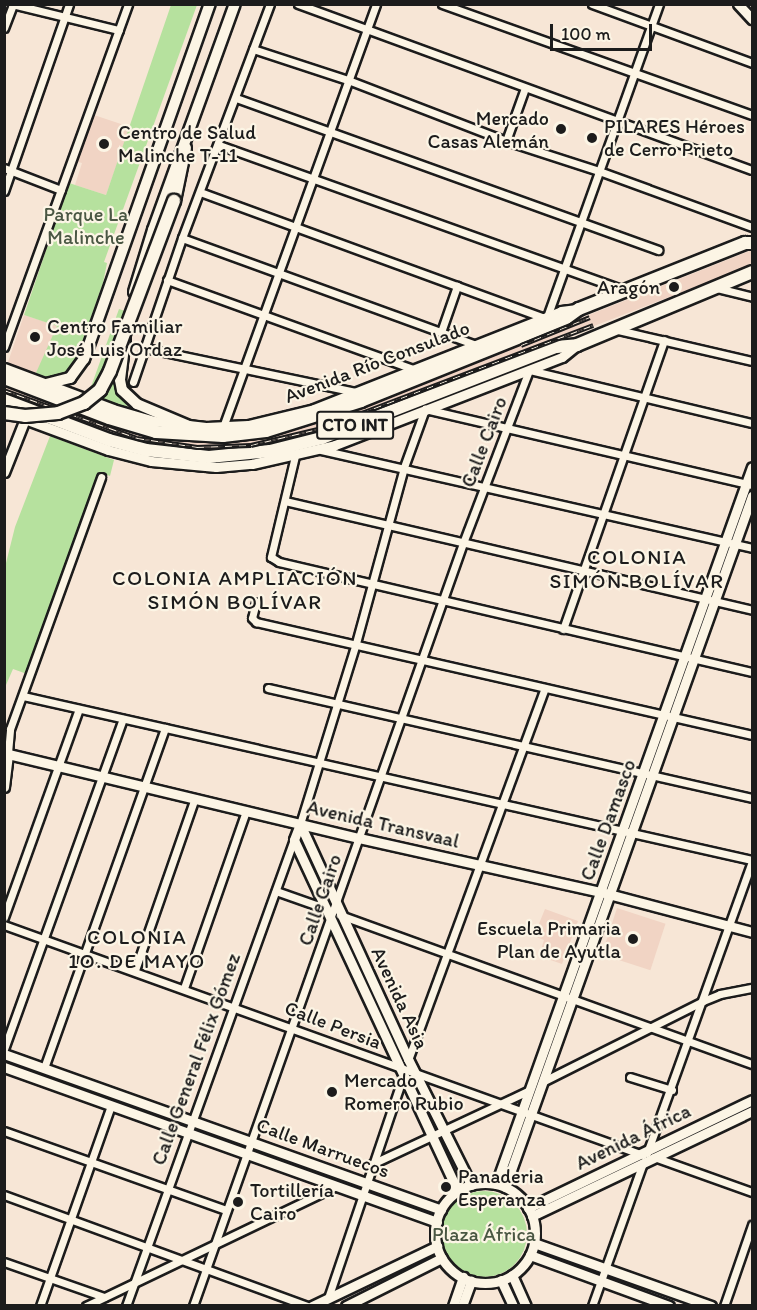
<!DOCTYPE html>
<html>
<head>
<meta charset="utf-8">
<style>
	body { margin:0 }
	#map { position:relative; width:757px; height:1310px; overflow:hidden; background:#f7e6d6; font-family:Itim,sans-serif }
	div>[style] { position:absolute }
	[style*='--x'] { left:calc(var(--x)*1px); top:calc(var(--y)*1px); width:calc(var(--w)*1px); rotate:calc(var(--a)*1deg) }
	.built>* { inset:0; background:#f1d4c4; transform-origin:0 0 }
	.green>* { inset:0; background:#b6e19e }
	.round { border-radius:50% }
	.roads { filter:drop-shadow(2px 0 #1c1c1c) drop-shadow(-2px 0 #1c1c1c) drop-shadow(0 2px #1c1c1c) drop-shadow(0 -2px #1c1c1c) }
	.street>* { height:7px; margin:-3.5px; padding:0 3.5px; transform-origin:3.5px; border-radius:3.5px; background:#fcf5e5 }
	.secondary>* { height:9px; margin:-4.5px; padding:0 4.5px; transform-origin:4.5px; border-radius:4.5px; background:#fcf5e5 }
	.secondary>.ring { margin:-4.5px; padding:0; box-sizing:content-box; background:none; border:9px solid #fcf5e5; border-radius:50% }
	.primary>* { height:10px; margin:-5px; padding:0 5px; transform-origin:5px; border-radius:5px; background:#fcf5e5 }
	.highway>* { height:12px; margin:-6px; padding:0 6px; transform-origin:6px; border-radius:6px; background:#fcf5e5 }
	.rail>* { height:4.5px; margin-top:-2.25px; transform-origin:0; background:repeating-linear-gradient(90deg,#fcf5e5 0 7px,#1c1c1c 0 14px); box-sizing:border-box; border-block:2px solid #1c1c1c }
	.bridges { filter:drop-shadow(2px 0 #1c1c1c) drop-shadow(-2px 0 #1c1c1c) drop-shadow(0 2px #1c1c1c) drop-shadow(0 -2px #1c1c1c) }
	.highway-bridge>* { height:12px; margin:-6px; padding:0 6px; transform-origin:6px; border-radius:6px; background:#fcf5e5 }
	.dots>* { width:16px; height:16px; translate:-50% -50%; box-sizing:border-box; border:3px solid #fcf5e5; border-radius:50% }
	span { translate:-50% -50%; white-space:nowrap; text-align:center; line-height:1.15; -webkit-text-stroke:4.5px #fcf5e5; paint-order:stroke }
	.shield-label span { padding:2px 4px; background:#fcf5e5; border:2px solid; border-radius:4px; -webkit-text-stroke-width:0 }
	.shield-label { font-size:18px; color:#1c1c1c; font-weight:700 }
	.poi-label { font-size:20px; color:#1c1c1c }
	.right { translate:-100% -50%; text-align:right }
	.left { translate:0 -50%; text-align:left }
	.park-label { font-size:20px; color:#4a5743 }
	.street-label { font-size:20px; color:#1c1c1c }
	.neighbourhood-label { font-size:21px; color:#1c1c1c; letter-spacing:1.5px }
	.frame { position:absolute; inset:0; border:6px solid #1c1c1c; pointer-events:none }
	.scale { position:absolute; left:550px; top:24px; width:102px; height:27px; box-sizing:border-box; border:3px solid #1c1c1c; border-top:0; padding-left:8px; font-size:18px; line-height:21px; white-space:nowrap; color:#1c1c1c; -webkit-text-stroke:4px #fcf5e5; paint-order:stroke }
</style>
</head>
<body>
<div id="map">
	<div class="built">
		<div style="clip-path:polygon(94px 115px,130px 127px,106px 195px,75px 185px,82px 163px,78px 162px)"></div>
		<div style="clip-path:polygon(752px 250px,752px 265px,307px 437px,266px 446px,198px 450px,142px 442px,88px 425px,90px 417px,134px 432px,190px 441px,247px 440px,284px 433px,327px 420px,462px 369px,531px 338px)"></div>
		<div style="clip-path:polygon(24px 315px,58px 326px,41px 371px,35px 375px,7px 365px)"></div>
		<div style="clip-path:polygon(4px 385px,61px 406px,58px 414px,5px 393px)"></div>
		<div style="left:617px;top:908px;width:51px;height:49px;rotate:18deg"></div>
		<div style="clip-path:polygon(545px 909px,578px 921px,562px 964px,539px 956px,544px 940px,534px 936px)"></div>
	</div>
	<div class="green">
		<div style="clip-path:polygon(171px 5px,197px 5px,104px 262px,107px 263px,103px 283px,76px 360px,63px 383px,35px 375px,57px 326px,24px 315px,69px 183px,106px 195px)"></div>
		<div style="clip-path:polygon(119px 309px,125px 311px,116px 382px,121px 397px,130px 410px,88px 395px)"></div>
		<div style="clip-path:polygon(50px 436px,114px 460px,110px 476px,99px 472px,27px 674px,13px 669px,6px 685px,5px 567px,15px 527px)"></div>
		<div class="round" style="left:441px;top:1191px;width:86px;height:86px"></div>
	</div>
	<div class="roads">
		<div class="street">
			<div style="--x:12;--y:4;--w:110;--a:13.7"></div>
			<div style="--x:298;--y:4;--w:483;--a:20.1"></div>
			<div style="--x:442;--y:4;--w:329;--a:19.7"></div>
			<div style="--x:592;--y:4;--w:171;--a:20.2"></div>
			<div style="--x:4;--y:28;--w:26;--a:-69"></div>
			<div style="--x:253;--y:49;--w:100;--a:18.1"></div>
			<div style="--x:348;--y:80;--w:169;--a:21.1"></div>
			<div style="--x:506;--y:141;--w:98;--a:17.9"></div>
			<div style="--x:599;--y:171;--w:163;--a:20.1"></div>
			<div style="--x:236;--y:98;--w:449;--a:19.8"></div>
			<div style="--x:506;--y:141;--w:56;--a:-70.3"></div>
			<div style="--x:219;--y:145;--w:429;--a:19.7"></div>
			<div style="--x:4;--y:168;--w:61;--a:21.1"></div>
			<div style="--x:4;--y:191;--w:198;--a:-70.8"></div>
			<div style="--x:200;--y:192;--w:367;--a:20.1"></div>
			<div style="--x:182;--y:238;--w:313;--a:20"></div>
			<div style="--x:167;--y:280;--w:264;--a:19.9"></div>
			<div style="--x:717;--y:288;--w:36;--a:14"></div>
			<div style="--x:547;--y:317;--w:332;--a:-70.3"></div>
			<div style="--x:618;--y:330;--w:138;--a:13"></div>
			<div style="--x:441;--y:332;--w:49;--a:-70.8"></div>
			<div style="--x:4;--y:347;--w:365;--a:-70.1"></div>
			<div style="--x:145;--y:348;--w:215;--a:11.8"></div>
			<div style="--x:133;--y:382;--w:152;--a:-71.2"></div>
			<div style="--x:182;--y:238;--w:250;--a:-69.4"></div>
			<div style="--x:223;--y:427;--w:450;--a:-70.1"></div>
			<div style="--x:321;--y:450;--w:442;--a:12.8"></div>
			<div style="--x:295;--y:456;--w:104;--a:103.4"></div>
			<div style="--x:271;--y:557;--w:9;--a:32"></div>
			<div style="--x:279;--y:562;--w:486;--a:13.1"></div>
			<div style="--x:285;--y:501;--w:480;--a:13.1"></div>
			<div style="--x:256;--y:602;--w:16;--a:104"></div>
			<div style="--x:252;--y:618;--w:6;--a:45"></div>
			<div style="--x:256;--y:622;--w:509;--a:12.83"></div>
			<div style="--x:563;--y:629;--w:306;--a:-70.7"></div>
			<div style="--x:268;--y:688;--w:496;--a:12.8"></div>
			<div style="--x:23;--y:696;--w:747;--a:12.68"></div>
			<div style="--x:8;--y:753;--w:24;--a:-85"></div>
			<div style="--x:10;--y:729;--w:268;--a:-70.1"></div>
			<div style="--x:300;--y:824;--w:189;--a:-72.8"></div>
			<div style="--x:356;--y:643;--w:182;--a:-74.7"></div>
			<div style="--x:404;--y:467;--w:62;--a:-70.1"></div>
			<div style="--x:425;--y:409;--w:336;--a:13.1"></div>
			<div style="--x:276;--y:891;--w:54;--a:19.4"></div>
			<div style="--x:340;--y:915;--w:438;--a:19.9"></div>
			<div style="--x:4;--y:917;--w:221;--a:-70.2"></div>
			<div style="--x:4;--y:925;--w:679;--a:19.8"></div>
			<div style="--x:135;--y:970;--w:182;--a:-70.8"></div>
			<div style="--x:184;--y:988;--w:188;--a:-70.7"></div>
			<div style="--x:4;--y:1049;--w:351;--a:-70.2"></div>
			<div style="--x:408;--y:1060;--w:396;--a:-69.8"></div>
			<div style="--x:44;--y:1068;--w:361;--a:-70.4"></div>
			<div style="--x:630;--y:1077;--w:44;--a:17.2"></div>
			<div style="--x:544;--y:1081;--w:178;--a:-26.7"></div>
			<div style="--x:703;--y:1001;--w:18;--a:-22"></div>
			<div style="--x:720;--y:994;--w:33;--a:-11"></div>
			<div style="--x:4;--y:1131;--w:236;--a:19.6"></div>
			<div style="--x:647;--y:1153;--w:309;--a:-70.2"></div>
			<div style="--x:654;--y:1157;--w:104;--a:19.7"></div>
			<div style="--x:372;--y:1164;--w:172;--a:-25.1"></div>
			<div style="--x:4;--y:1195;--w:323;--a:20.1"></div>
			<div style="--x:4;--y:1262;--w:106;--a:19.3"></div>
			<div style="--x:328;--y:1298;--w:237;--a:-71.3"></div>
			<div style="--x:40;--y:1306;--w:212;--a:-70.5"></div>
			<div style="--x:86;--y:1306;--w:278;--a:-25.6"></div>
			<div style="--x:126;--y:1306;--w:495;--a:-70.2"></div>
			<div style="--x:193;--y:1306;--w:809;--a:-70.51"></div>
			<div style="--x:463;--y:543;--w:185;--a:-69.1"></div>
			<div style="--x:529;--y:370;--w:229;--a:13.4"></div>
			<div style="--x:592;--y:1306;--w:152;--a:-70.4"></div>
			<div style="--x:724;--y:1306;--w:86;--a:-70.9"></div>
		</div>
		<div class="secondary">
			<div style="--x:738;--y:4;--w:21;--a:47"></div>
			<div style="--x:4;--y:368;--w:116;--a:20.6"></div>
			<div style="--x:113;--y:409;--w:43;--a:16.3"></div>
			<div style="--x:154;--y:421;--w:52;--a:6.6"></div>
			<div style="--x:206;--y:427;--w:42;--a:-2.7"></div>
			<div style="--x:248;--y:425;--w:68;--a:-13.6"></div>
			<div style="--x:314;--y:409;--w:266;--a:-21.6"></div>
			<div style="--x:561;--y:311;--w:16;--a:-7"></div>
			<div style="--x:22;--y:418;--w:92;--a:20.4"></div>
			<div style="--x:108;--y:450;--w:44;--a:14.3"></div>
			<div style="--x:151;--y:461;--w:65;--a:5.3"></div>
			<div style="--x:216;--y:467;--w:36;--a:-5"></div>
			<div style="--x:252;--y:464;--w:85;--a:-12.9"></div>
			<div style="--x:335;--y:445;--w:243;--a:-21.2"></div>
			<div style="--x:562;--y:357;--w:19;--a:-39"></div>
			<div style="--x:4;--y:472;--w:57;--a:-68.4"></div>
			<div style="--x:4;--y:753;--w:365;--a:13.5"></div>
			<div style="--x:359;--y:838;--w:248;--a:12.6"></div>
			<div style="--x:601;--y:892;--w:156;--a:14.8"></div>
			<div style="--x:4;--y:787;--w:34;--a:-83"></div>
			<div style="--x:300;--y:824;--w:17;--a:111"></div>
			<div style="--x:294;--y:840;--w:387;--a:65"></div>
			<div style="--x:300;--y:824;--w:259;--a:65.3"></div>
			<div style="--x:408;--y:1059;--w:141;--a:63.4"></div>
			<div style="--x:4;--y:1054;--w:464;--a:19.6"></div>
			<div style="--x:4;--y:1067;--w:460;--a:19.7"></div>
			<div class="ring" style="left:435px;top:1183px;width:91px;height:91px"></div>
			<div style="--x:496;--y:1184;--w:761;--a:-70.35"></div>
			<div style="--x:505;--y:1187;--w:734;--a:-70.33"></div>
			<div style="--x:528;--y:1208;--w:249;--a:-25.7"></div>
			<div style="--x:532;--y:1216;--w:244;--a:-25.5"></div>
			<div style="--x:534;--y:1243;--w:188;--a:19.6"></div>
			<div style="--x:530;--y:1255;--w:148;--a:20.1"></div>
			<div style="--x:512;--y:1275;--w:34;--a:66"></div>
			<div style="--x:501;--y:1280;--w:29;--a:65"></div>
			<div style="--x:312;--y:1306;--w:139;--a:-25.6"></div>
			<div style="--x:346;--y:1306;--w:107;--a:-26.6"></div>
			<div style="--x:453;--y:1306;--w:31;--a:-71"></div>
			<div style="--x:462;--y:1306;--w:27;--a:-70"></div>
		</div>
		<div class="primary">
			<div style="--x:134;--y:292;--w:65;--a:-73"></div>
			<div style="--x:153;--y:230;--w:240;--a:-70.1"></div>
			<div style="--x:125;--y:339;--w:41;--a:97"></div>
			<div style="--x:120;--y:380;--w:10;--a:79"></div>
			<div style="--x:122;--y:390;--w:21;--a:43"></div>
			<div style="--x:137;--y:404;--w:56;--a:22.9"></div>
			<div style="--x:46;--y:384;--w:25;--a:-14"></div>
			<div style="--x:70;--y:378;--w:24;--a:-54"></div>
			<div style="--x:84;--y:359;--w:377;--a:-70.5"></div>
		</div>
		<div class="highway">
			<div style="--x:174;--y:201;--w:54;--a:-78.3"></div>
			<div style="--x:4;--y:378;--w:112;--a:20.9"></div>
			<div style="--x:109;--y:418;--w:49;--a:16.6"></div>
			<div style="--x:156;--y:432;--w:67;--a:3.4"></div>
			<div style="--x:223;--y:436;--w:43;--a:-6.6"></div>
			<div style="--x:266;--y:431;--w:100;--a:-17.5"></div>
			<div style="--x:361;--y:401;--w:220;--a:-21.9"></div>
			<div style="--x:565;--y:319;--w:17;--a:-36"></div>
			<div style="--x:579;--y:309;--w:179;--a:-21.7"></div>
			<div style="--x:745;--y:243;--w:7;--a:0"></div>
			<div style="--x:4;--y:400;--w:112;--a:20.9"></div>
			<div style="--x:109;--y:440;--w:38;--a:15"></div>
			<div style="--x:146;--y:450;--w:63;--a:6.3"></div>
			<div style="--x:209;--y:457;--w:61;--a:-5.6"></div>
			<div style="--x:270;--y:451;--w:54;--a:-14"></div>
			<div style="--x:322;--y:438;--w:251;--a:-21.3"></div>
			<div style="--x:556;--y:347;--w:21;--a:-5"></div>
			<div style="--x:577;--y:345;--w:190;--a:-22.6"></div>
		</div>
	</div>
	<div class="rail">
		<div style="--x:521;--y:345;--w:74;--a:-22.1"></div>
		<div style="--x:4;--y:390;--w:141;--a:19.8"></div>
		<div style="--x:137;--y:438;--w:61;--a:8.5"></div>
		<div style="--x:197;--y:447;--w:54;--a:-2.1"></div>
		<div style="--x:251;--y:445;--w:73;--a:-13.5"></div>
		<div style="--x:322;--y:428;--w:290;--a:-20.8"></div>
	</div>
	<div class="bridges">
		<div class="highway-bridge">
			<div style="--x:4;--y:413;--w:21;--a:8"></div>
			<div style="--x:25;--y:416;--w:33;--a:-5"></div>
			<div style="--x:58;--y:413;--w:28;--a:-21"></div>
			<div style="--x:84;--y:403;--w:21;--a:-39"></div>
			<div style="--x:100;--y:390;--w:21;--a:-62"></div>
			<div style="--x:110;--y:371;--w:182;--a:-69.4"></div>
		</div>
	</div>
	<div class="dots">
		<div style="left:561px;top:129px;background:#1c1c1c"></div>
		<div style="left:592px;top:138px;background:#1c1c1c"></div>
		<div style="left:104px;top:144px;background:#1c1c1c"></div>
		<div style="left:674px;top:287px;background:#1c1c1c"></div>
		<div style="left:35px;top:337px;background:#1c1c1c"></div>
		<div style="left:633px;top:939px;background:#1c1c1c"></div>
		<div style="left:332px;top:1092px;background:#1c1c1c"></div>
		<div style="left:446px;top:1187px;background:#1c1c1c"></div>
		<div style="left:238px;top:1202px;background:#1c1c1c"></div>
	</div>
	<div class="shield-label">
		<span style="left:355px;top:425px">CTO INT</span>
	</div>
	<div class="poi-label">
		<span class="right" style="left:549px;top:130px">Mercado<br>Casas Alemán</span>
		<span class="left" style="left:604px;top:138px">PILARES Héroes<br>de Cerro Prieto</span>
		<span class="left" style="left:118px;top:144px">Centro de Salud<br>Malinche T-11</span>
		<span class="right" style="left:660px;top:287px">Aragón</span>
		<span class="left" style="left:47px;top:338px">Centro Familiar<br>José Luis Ordaz</span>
		<span class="right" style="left:621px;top:940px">Escuela Primaria<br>Plan de Ayutla</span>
		<span class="left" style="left:344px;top:1092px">Mercado<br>Romero Rubio</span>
		<span class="left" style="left:458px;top:1188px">Panaderia<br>Esperanza</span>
		<span class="left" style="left:250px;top:1202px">Tortillería<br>Cairo</span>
	</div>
	<div class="park-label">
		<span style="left:86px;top:226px">Parque La<br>Malinche</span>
		<span style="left:484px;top:1234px">Plaza África</span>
	</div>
	<div class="street-label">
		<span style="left:377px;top:362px;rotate:-21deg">Avenida Río Consulado</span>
		<span style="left:484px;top:442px;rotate:-69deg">Calle Cairo</span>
		<span style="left:608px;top:820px;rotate:-70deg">Calle Damasco</span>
		<span style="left:383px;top:824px;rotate:13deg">Avenida Transvaal</span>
		<span style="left:320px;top:900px;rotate:-71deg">Calle Cairo</span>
		<span style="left:400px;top:998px;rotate:65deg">Avenida Asia</span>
		<span style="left:333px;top:1025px;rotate:21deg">Calle Persia</span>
		<span style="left:196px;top:1059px;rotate:-70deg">Calle General Félix Gómez</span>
		<span style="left:633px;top:1137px;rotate:-26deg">Avenida África</span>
		<span style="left:323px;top:1148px;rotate:20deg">Calle Marruecos</span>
	</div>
	<div class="neighbourhood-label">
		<span style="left:637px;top:569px">COLONIA<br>SIMÓN BOLÍVAR</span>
		<span style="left:235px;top:590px">COLONIA AMPLIACIÓN<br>SIMÓN BOLÍVAR</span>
		<span style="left:137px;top:949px">COLONIA<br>1O. DE MAYO</span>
	</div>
	<div class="frame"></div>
	<div class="scale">100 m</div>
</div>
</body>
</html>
